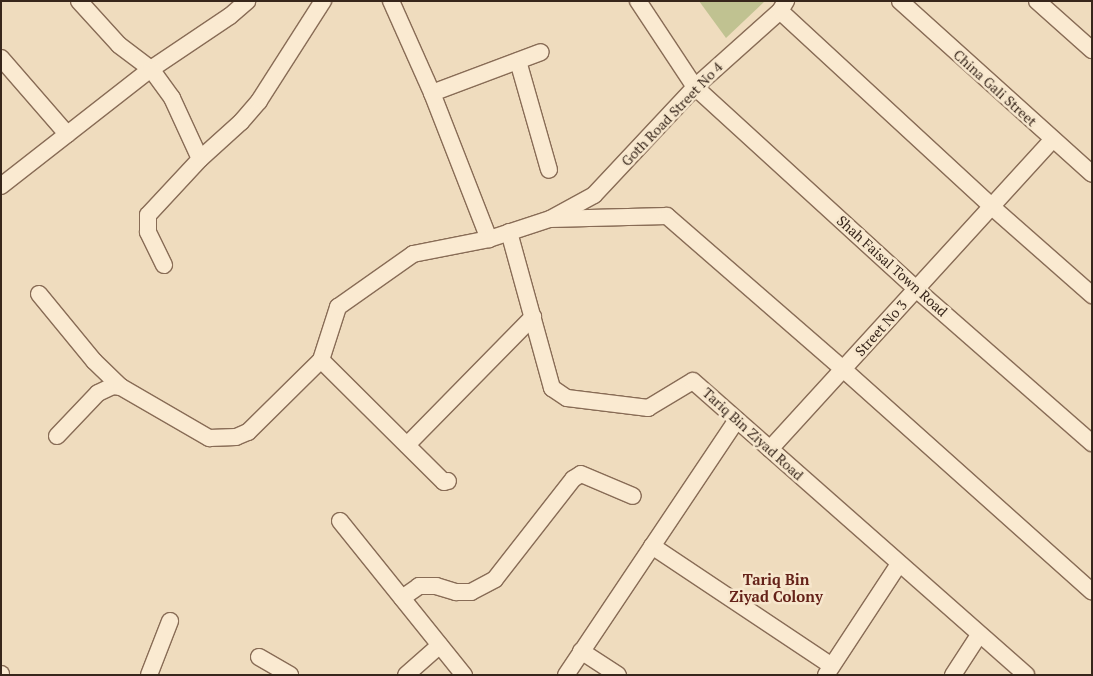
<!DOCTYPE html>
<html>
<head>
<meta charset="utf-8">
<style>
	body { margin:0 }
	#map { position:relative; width:1093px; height:676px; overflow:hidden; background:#efdcbe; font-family:"PT Serif",serif }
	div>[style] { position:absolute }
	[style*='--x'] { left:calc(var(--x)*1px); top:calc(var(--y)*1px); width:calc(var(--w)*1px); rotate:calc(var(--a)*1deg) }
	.cemetery>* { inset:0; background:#c0c291 }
	.roads { filter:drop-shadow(1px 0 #886c56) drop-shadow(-1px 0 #886c56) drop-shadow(0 1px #886c56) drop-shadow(0 -1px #886c56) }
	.street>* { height:16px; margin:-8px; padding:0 8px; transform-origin:8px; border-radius:8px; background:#faead1 }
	span { translate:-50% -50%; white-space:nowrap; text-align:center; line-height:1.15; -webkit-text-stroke:5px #f7e7cd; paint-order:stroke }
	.street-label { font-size:14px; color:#37261b }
	.neighbourhood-label { font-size:15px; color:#652219; font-weight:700 }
	.frame { position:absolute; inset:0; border:2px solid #37261b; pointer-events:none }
</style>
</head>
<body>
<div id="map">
	<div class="cemetery">
		<div style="clip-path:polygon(699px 1px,765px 1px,726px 38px)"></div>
	</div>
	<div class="roads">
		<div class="street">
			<div style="--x:79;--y:1;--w:59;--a:47.7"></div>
			<div style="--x:119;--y:45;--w:40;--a:37"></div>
			<div style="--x:151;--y:69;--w:95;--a:-33.9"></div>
			<div style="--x:230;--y:16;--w:23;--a:-41"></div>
			<div style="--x:391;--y:1;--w:101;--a:66"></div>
			<div style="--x:432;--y:93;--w:157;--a:68.7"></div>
			<div style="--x:638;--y:1;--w:103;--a:56.5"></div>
			<div style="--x:695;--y:87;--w:299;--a:42.4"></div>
			<div style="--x:916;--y:289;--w:234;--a:41.2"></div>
			<div style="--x:900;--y:1;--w:258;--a:42"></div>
			<div style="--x:1037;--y:1;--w:74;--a:41.7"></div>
			<div style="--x:780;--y:11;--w:287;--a:42.7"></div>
			<div style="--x:991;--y:206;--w:135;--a:41.4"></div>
			<div style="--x:1;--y:58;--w:101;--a:49"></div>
			<div style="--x:518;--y:61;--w:113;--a:74.1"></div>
			<div style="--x:432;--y:93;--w:116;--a:-20.6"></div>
			<div style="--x:1;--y:186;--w:190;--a:-38"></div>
			<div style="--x:151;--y:69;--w:36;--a:54"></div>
			<div style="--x:172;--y:98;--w:67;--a:65.3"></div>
			<div style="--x:200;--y:159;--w:55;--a:-42.1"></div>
			<div style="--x:241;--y:122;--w:28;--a:-49"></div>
			<div style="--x:259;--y:101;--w:119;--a:-57.4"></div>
			<div style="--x:552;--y:218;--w:48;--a:-28.7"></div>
			<div style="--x:594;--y:195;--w:148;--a:-46.9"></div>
			<div style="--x:695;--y:87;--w:114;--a:-41.8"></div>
			<div style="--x:780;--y:11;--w:12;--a:-59"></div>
			<div style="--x:509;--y:232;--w:162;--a:74.6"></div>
			<div style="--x:552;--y:388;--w:18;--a:34"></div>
			<div style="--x:567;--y:398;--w:82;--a:7"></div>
			<div style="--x:648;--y:408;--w:52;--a:-31"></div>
			<div style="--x:693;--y:381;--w:444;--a:41.4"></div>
			<div style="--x:164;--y:265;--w:37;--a:-116"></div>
			<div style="--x:148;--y:232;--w:17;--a:-90"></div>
			<div style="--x:148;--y:215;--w:76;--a:-47.1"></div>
			<div style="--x:39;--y:294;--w:87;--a:50.6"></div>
			<div style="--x:94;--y:361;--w:37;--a:44"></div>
			<div style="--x:321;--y:360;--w:173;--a:44.8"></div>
			<div style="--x:444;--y:482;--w:4;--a:-14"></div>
			<div style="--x:57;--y:436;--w:59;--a:-46.4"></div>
			<div style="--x:98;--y:393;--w:17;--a:-25"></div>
			<div style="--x:113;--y:386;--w:8;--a:7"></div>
			<div style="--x:121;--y:387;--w:102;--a:30.1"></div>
			<div style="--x:209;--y:438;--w:27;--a:-2"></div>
			<div style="--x:236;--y:437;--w:13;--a:-23"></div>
			<div style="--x:248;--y:432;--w:103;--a:-44.6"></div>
			<div style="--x:321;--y:360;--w:56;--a:-72.2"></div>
			<div style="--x:338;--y:307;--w:92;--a:-35.2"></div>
			<div style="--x:413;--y:254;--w:77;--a:-11.2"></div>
			<div style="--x:489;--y:239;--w:64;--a:-18.2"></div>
			<div style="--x:550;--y:219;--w:117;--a:-1.5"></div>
			<div style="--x:667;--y:216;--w:233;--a:41"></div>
			<div style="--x:843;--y:369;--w:334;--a:41.8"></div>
			<div style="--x:407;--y:445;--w:180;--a:-45.5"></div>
			<div style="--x:770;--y:449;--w:418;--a:-47.6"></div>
			<div style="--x:340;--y:521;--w:198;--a:51.2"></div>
			<div style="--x:652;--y:546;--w:216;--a:33.7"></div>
			<div style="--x:402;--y:598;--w:21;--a:-35"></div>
			<div style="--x:419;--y:586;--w:17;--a:0"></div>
			<div style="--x:436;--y:586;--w:21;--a:17"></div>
			<div style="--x:456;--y:592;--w:15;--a:0"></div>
			<div style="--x:471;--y:592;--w:27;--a:-28"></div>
			<div style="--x:495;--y:579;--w:127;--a:-52"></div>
			<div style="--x:573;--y:479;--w:9;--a:-32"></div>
			<div style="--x:581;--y:474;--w:56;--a:22.9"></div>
			<div style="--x:581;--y:651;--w:44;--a:33"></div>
			<div style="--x:259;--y:657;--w:36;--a:30"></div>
			<div style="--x:1;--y:674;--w:1;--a:90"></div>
			<div style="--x:149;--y:675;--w:58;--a:-68.7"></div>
			<div style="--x:406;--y:675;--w:45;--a:-41.4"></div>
			<div style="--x:566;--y:675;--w:307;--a:-56.2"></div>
			<div style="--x:826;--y:675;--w:133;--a:-56.7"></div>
			<div style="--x:953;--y:675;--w:48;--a:-57"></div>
		</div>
	</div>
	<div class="street-label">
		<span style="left:995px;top:88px;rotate:42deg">China Gali Street</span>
		<span style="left:672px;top:114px;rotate:-46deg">Goth Road Street No 4</span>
		<span style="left:892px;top:266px;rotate:42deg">Shah Faisal Town Road</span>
		<span style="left:881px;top:328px;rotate:-48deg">Street No 3</span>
		<span style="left:753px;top:434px;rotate:42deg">Tariq Bin Ziyad Road</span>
	</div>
	<div class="neighbourhood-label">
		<span style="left:776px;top:588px">Tariq Bin<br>Ziyad Colony</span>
	</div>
	<div class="frame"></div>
</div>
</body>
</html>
